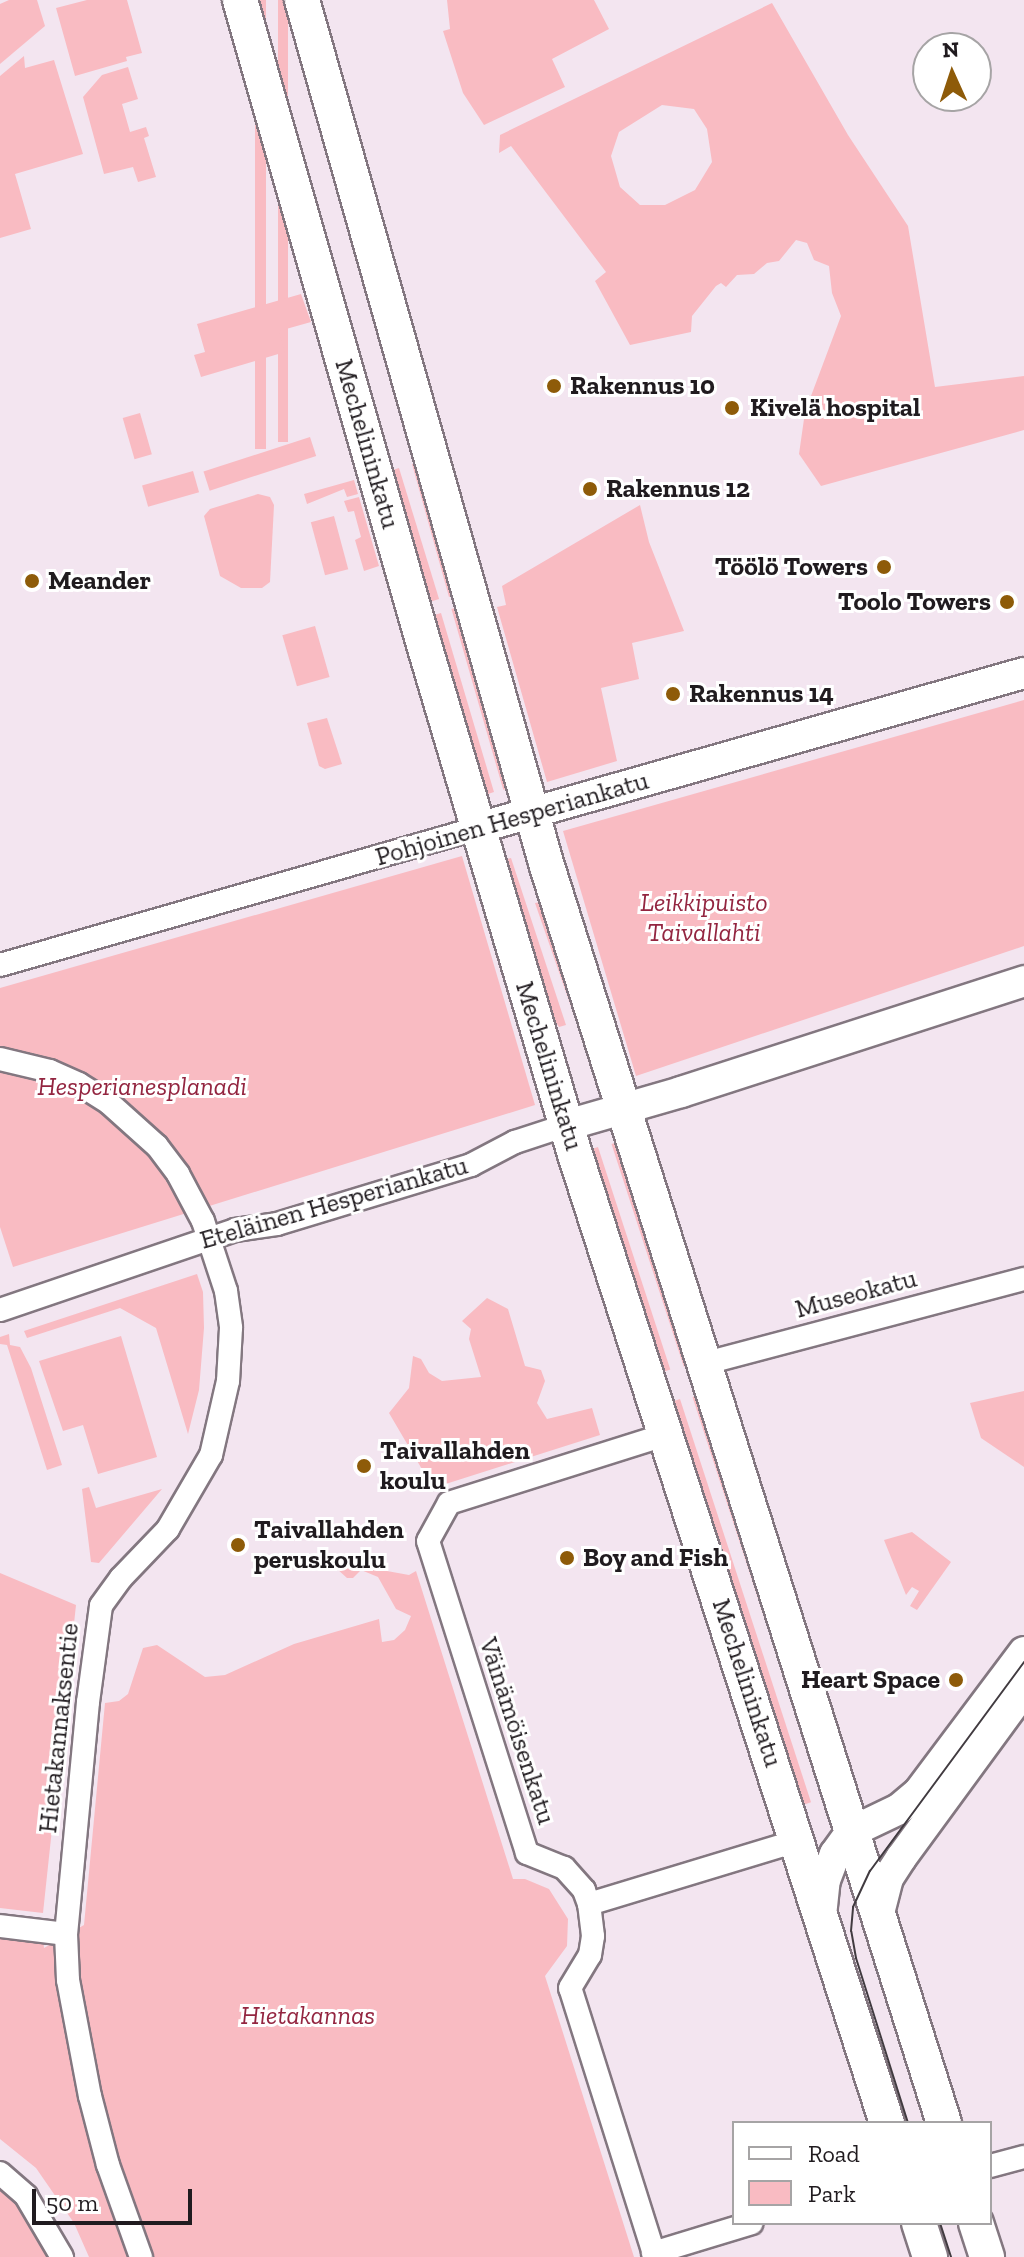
<!DOCTYPE html>
<html>
<head>
<meta charset="utf-8">
<style>
	body { margin:0 }
	#map { position:relative; width:1024px; height:2257px; overflow:hidden; background:#f3e5f0; font-family:"Zilla Slab",serif }
	div>[style] { position:absolute }
	[style*='--x'] { left:calc(var(--x)*1px); top:calc(var(--y)*1px); width:calc(var(--w)*1px); rotate:calc(var(--a)*1deg) }
	.green>* { inset:0; background:#f9bbc2; transform-origin:0 0 }
	.roads { filter:drop-shadow(2px 0 #837780) drop-shadow(-2px 0 #837780) drop-shadow(0 2px #837780) drop-shadow(0 -2px #837780) }
	.street>* { height:22px; margin:-11px; padding:0 11px; transform-origin:11px; border-radius:11px; background:#fff }
	.secondary>* { height:30px; margin:-15px; padding:0 15px; transform-origin:15px; border-radius:15px; background:#fff }
	.primary>* { height:34px; margin:-17px; padding:0 17px; transform-origin:17px; border-radius:17px; background:#fff }
	.tram>* { height:2px; margin:-1px; padding:0 1px; transform-origin:1px; border-radius:1px; background:#413b40 }
	.dots>* { width:22px; height:22px; translate:-50% -50%; box-sizing:border-box; border:4px solid #fff; border-radius:50% }
	span { translate:-50% -50%; white-space:nowrap; text-align:center; line-height:1.15; -webkit-text-stroke:6px #fff; paint-order:stroke }
	.poi-label { font-size:26px; color:#201b1f; font-weight:700 }
	.left { translate:0 -50%; text-align:left }
	.right { translate:-100% -50%; text-align:right }
	.street-label { font-size:26px; color:#201b1f }
	.park-label { font-size:26px; color:#932540; font-style:italic }
	.legend { position:absolute; left:732px; top:2121px; width:260px; height:104px; box-sizing:border-box; background:#fff; border:2px solid #a6a4a5; margin:0; padding:10px 14px; list-style:none; font-size:24px; color:#201b1f }
	.legend li { display:flex; align-items:center; gap:16px; height:40px }
	.legend b { width:40px; border:2px solid #a6a4a5 }
	.north { position:absolute; left:912px; top:32px; width:80px; height:80px; box-sizing:border-box; background:#fff; border:2px solid #a6a4a5; border-radius:50%; rotate:357deg; font-size:22px; font-weight:700; line-height:32px; text-align:center; color:#201b1f }
	.north::after { content:''; display:block; margin:auto; width:28px; height:36px; background:#8e5b09; clip-path:polygon(50% 0,100% 100%,50% 72%,0 100%) }
	.scale { position:absolute; left:32px; top:2189px; width:160px; height:36px; box-sizing:border-box; border:4px solid #201b1f; border-top:0; padding-left:10px; font-size:24px; line-height:28px; white-space:nowrap; color:#201b1f; -webkit-text-stroke:6px #fff; paint-order:stroke }
</style>
</head>
<body>
<div id="map">
	<div class="green">
		<div style="clip-path:polygon(9px 0,37px 0,45px 26px,0 64px,0 4px)"></div>
		<div style="clip-path:polygon(87px 0,127px 0,142px 53px,126px 57px,127px 61px,75px 76px,56px 8px)"></div>
		<div style="left:255px;top:0;width:11px;height:449px"></div>
		<div style="left:278px;top:0;width:10px;height:442px"></div>
		<div style="clip-path:polygon(447px 0,594px 0,609px 29px,552px 59px,565px 87px,484px 125px,463px 93px,443px 31px,450px 29px)"></div>
		<div style="clip-path:polygon(evenodd,772px 3px,848px 135px,908px 226px,935px 387px,1024px 376px,1024px 430px,821px 486px,799px 454px,805px 412px,841px 316px,832px 293px,829px 266px,814px 260px,807px 243px,796px 240px,779px 261px,767px 263px,754px 274px,737px 275px,726px 287px,721px 283px,716px 286px,692px 316px,691px 332px,630px 345px,595px 281px,606px 272px,511px 146px,499px 153px,500px 135px,772px 3px,662px 105px,694px 109px,707px 129px,712px 162px,695px 190px,665px 205px,640px 205px,620px 187px,611px 156px,619px 132px,662px 105px)"></div>
		<div style="clip-path:polygon(24px 56px,25px 68px,54px 60px,83px 154px,15px 174px,31px 229px,0 238px,0 76px)"></div>
		<div style="clip-path:polygon(128px 67px,138px 99px,122px 104px,130px 132px,146px 127px,149px 136px,144px 138px,156px 177px,138px 182px,133px 167px,104px 174px,83px 97px,102px 75px)"></div>
		<div style="clip-path:polygon(301px 294px,311px 322px,279px 331px,285px 352px,201px 377px,194px 355px,205px 352px,197px 324px)"></div>
		<div style="left:140px;top:413px;width:43px;height:18px;rotate:74deg"></div>
		<div style="left:310px;top:437px;width:20px;height:112px;rotate:72deg"></div>
		<div style="clip-path:polygon(419px 463px,458px 594px,449px 597px,412px 464px)"></div>
		<div style="left:399px;top:468px;width:137px;height:9px;rotate:73deg"></div>
		<div style="left:193px;top:471px;width:22px;height:53px;rotate:74deg"></div>
		<div style="clip-path:polygon(354px 480px,358px 494px,347px 497px,344px 489px,307px 504px,304px 494px)"></div>
		<div style="clip-path:polygon(258px 494px,270px 497px,274px 505px,270px 582px,262px 588px,241px 588px,220px 576px,204px 516px,210px 509px)"></div>
		<div style="clip-path:polygon(359px 497px,379px 566px,364px 571px,355px 540px,361px 537px,354px 511px,348px 512px,344px 501px)"></div>
		<div style="clip-path:polygon(640px 505px,649px 542px,684px 631px,632px 643px,639px 679px,601px 688px,617px 761px,547px 782px,497px 607px,506px 605px,502px 586px)"></div>
		<div style="left:334px;top:516px;width:55px;height:24px;rotate:75deg"></div>
		<div style="left:462px;top:606px;width:188px;height:11px;rotate:74deg"></div>
		<div style="clip-path:polygon(441px 613px,494px 792px,482px 796px,431px 616px)"></div>
		<div style="left:315px;top:626px;width:53px;height:34px;rotate:74deg"></div>
		<div style="clip-path:polygon(1024px 700px,1024px 946px,636px 1076px,563px 831px)"></div>
		<div style="clip-path:polygon(327px 718px,342px 764px,325px 769px,319px 766px,307px 723px)"></div>
		<div style="clip-path:polygon(462px 856px,535px 1105px,13px 1267px,0 1227px,0 988px)"></div>
		<div style="clip-path:polygon(511px 858px,566px 1025px,559px 1027px,547px 1009px,503px 860px)"></div>
		<div style="clip-path:polygon(541px 902px,590px 1049px,586px 1050px,535px 903px)"></div>
		<div style="left:621px;top:1141px;width:234px;height:10px;rotate:72deg"></div>
		<div style="left:598px;top:1147px;width:234px;height:10px;rotate:72deg"></div>
		<div style="clip-path:polygon(197px 1274px,203px 1292px,204px 1328px,199px 1390px,188px 1434px,156px 1328px,120px 1308px,27px 1338px,24px 1331px)"></div>
		<div style="clip-path:polygon(487px 1298px,508px 1309px,525px 1366px,541px 1370px,545px 1381px,537px 1403px,547px 1419px,592px 1408px,600px 1435px,433px 1488px,389px 1413px,409px 1388px,413px 1356px,421px 1359px,429px 1373px,442px 1381px,481px 1377px,469px 1339px,471px 1329px,462px 1321px)"></div>
		<div style="clip-path:polygon(9px 1334px,10px 1345px,20px 1347px,31px 1368px,62px 1465px,47px 1470px,7px 1345px,0 1344px,0 1337px)"></div>
		<div style="clip-path:polygon(121px 1336px,157px 1457px,98px 1474px,83px 1425px,63px 1431px,39px 1361px)"></div>
		<div style="clip-path:polygon(1024px 1391px,1024px 1467px,981px 1438px,970px 1403px)"></div>
		<div style="left:702px;top:1394px;width:422px;height:10px;rotate:72deg"></div>
		<div style="left:680px;top:1399px;width:424px;height:11px;rotate:72deg"></div>
		<div style="clip-path:polygon(89px 1487px,96px 1508px,162px 1489px,99px 1563px,91px 1562px,82px 1489px)"></div>
		<div style="clip-path:polygon(912px 1532px,951px 1562px,917px 1610px,910px 1606px,919px 1591px,912px 1587px,906px 1595px,884px 1540px)"></div>
		<div style="clip-path:polygon(354px 1565px,409px 1575px,416px 1571px,513px 1879px,525px 1879px,549px 1889px,568px 1919px,567px 1946px,545px 1976px,634px 2257px,89px 2257px,74px 2223px,36px 2168px,0 2139px,0 1933px,43px 1937px,44px 1948px,84px 1925px,105px 1703px,119px 1701px,128px 1694px,143px 1648px,157px 1645px,205px 1677px,225px 1675px,294px 1644px,379px 1619px,382px 1642px,394px 1640px,405px 1630px,411px 1616px,396px 1609px,378px 1577px,361px 1570px,353px 1578px,347px 1578px,336px 1568px)"></div>
		<div style="clip-path:polygon(0 1573px,76px 1605px,43px 1913px,0 1908px)"></div>
		<div style="left:851px;top:1950px;width:182px;height:7px;rotate:72deg"></div>
		<div style="clip-path:polygon(0 2184px,20px 2201px,53px 2257px,0 2257px)"></div>
	</div>
	<div class="roads">
		<div class="street">
			<div style="--x:0;--y:965;--w:497;--a:-16"></div>
			<div style="--x:0;--y:1059;--w:51;--a:13.5"></div>
			<div style="--x:50;--y:1071;--w:32;--a:24"></div>
			<div style="--x:79;--y:1084;--w:36;--a:32"></div>
			<div style="--x:109;--y:1103;--w:64;--a:41.9"></div>
			<div style="--x:157;--y:1146;--w:35;--a:53"></div>
			<div style="--x:178;--y:1174;--w:53;--a:62"></div>
			<div style="--x:203;--y:1221;--w:74;--a:71.8"></div>
			<div style="--x:226;--y:1291;--w:37;--a:82"></div>
			<div style="--x:231;--y:1328;--w:53;--a:93.2"></div>
			<div style="--x:228;--y:1381;--w:76;--a:102.9"></div>
			<div style="--x:211;--y:1455;--w:86;--a:120.2"></div>
			<div style="--x:168;--y:1529;--w:68;--a:133.8"></div>
			<div style="--x:121;--y:1578;--w:34;--a:126"></div>
			<div style="--x:101;--y:1606;--w:97;--a:97.7"></div>
			<div style="--x:88;--y:1702;--w:233;--a:95.4"></div>
			<div style="--x:66;--y:1934;--w:46;--a:87.5"></div>
			<div style="--x:68;--y:1980;--w:118;--a:79.3"></div>
			<div style="--x:90;--y:2096;--w:71;--a:75.4"></div>
			<div style="--x:108;--y:2165;--w:98;--a:70.3"></div>
			<div style="--x:0;--y:1310;--w:248;--a:-18.8"></div>
			<div style="--x:235;--y:1230;--w:42;--a:-8.1"></div>
			<div style="--x:277;--y:1224;--w:203;--a:-16.9"></div>
			<div style="--x:471;--y:1165;--w:50;--a:-27.6"></div>
			<div style="--x:515;--y:1142;--w:55;--a:-18.1"></div>
			<div style="--x:702;--y:1364;--w:333;--a:-14.8"></div>
			<div style="--x:589;--y:1904;--w:217;--a:-16.9"></div>
			<div style="--x:0;--y:1926;--w:66;--a:6.9"></div>
			<div style="--x:990;--y:2166;--w:35;--a:-15"></div>
			<div style="--x:0;--y:2173;--w:35;--a:41"></div>
			<div style="--x:26;--y:2196;--w:71;--a:59.5"></div>
			<div style="--x:653;--y:2253;--w:103;--a:-16.9"></div>
			<div style="--x:655;--y:2257;--w:282;--a:-107.5"></div>
			<div style="--x:570;--y:1988;--w:39;--a:-59"></div>
			<div style="--x:590;--y:1955;--w:19;--a:-81"></div>
			<div style="--x:593;--y:1936;--w:32;--a:-97"></div>
			<div style="--x:589;--y:1904;--w:15;--a:-110"></div>
			<div style="--x:584;--y:1890;--w:30;--a:-132"></div>
			<div style="--x:564;--y:1868;--w:40;--a:-158"></div>
			<div style="--x:527;--y:1853;--w:327;--a:-107.6"></div>
			<div style="--x:428;--y:1541;--w:43;--a:-61.1"></div>
			<div style="--x:449;--y:1503;--w:230;--a:-17.5"></div>
		</div>
		<div class="secondary">
			<div style="--x:478;--y:828;--w:568;--a:-15.85"></div>
			<div style="--x:567;--y:1125;--w:119;--a:-16.1"></div>
			<div style="--x:681;--y:1092;--w:361;--a:-17.9"></div>
			<div style="--x:821;--y:1916;--w:36;--a:-84"></div>
			<div style="--x:825;--y:1880;--w:28;--a:-69"></div>
			<div style="--x:835;--y:1854;--w:27;--a:-54"></div>
			<div style="--x:851;--y:1832;--w:53;--a:-25.6"></div>
			<div style="--x:899;--y:1809;--w:26;--a:-40"></div>
			<div style="--x:919;--y:1792;--w:175;--a:-53.1"></div>
			<div style="--x:878;--y:1917;--w:40;--a:-75.6"></div>
			<div style="--x:888;--y:1878;--w:24;--a:-57"></div>
			<div style="--x:901;--y:1858;--w:208;--a:-53.8"></div>
		</div>
		<div class="primary">
			<div style="--x:240;--y:0;--w:674;--a:74.07"></div>
			<div style="--x:425;--y:648;--w:525;--a:73.5"></div>
			<div style="--x:574;--y:1151;--w:1021;--a:72.15"></div>
			<div style="--x:302;--y:0;--w:897;--a:74.21"></div>
			<div style="--x:546;--y:863;--w:1321;--a:72.47"></div>
			<div style="--x:919;--y:2223;--w:36;--a:72"></div>
			<div style="--x:976;--y:2223;--w:36;--a:72"></div>
		</div>
	</div>
	<div class="tram">
		<div style="--x:908;--y:2123;--w:173;--a:-107.5"></div>
		<div style="--x:856;--y:1958;--w:27;--a:-100"></div>
		<div style="--x:851;--y:1931;--w:24;--a:-85"></div>
		<div style="--x:853;--y:1907;--w:40;--a:-65"></div>
		<div style="--x:870;--y:1871;--w:260;--a:-53.6"></div>
		<div style="--x:940;--y:2223;--w:36;--a:72"></div>
	</div>
	<div class="dots">
		<div style="left:554px;top:386px;background:#8e5b09"></div>
		<div style="left:732px;top:408px;background:#8e5b09"></div>
		<div style="left:590px;top:489px;background:#8e5b09"></div>
		<div style="left:884px;top:567px;background:#8e5b09"></div>
		<div style="left:32px;top:581px;background:#8e5b09"></div>
		<div style="left:1007px;top:602px;background:#8e5b09"></div>
		<div style="left:673px;top:694px;background:#8e5b09"></div>
		<div style="left:364px;top:1466px;background:#8e5b09"></div>
		<div style="left:238px;top:1545px;background:#8e5b09"></div>
		<div style="left:567px;top:1558px;background:#8e5b09"></div>
		<div style="left:956px;top:1680px;background:#8e5b09"></div>
	</div>
	<div class="poi-label">
		<span class="left" style="left:570px;top:386px">Rakennus 10</span>
		<span class="left" style="left:750px;top:408px">Kivelä hospital</span>
		<span class="left" style="left:606px;top:489px">Rakennus 12</span>
		<span class="right" style="left:868px;top:567px">Töölö Towers</span>
		<span class="left" style="left:48px;top:581px">Meander</span>
		<span class="right" style="left:991px;top:602px">Toolo Towers</span>
		<span class="left" style="left:689px;top:694px">Rakennus 14</span>
		<span class="left" style="left:380px;top:1466px">Taivallahden<br>koulu</span>
		<span class="left" style="left:254px;top:1545px">Taivallahden<br>peruskoulu</span>
		<span class="left" style="left:583px;top:1558px">Boy and Fish</span>
		<span class="right" style="left:940px;top:1680px">Heart Space</span>
	</div>
	<div class="street-label">
		<span style="left:367px;top:444px;rotate:74deg">Mechelininkatu</span>
		<span style="left:512px;top:819px;rotate:-16deg">Pohjoinen Hesperiankatu</span>
		<span style="left:549px;top:1066px;rotate:73deg">Mechelininkatu</span>
		<span style="left:334px;top:1203px;rotate:-16deg">Eteläinen Hesperiankatu</span>
		<span style="left:856px;top:1294px;rotate:-15deg">Museokatu</span>
		<span style="left:747px;top:1683px;rotate:72deg">Mechelininkatu</span>
		<span style="left:59px;top:1728px;rotate:-84deg">Hietakannaksentie</span>
		<span style="left:517px;top:1731px;rotate:72deg">Väinämöisenkatu</span>
	</div>
	<div class="park-label">
		<span style="left:704px;top:918px">Leikkipuisto<br>Taivallahti</span>
		<span style="left:142px;top:1087px">Hesperianesplanadi</span>
		<span style="left:308px;top:2016px">Hietakannas</span>
	</div>
	<ul class="legend">
	<li><b style="height:10px;background:#fff"></b>Road</li>
	<li><b style="height:22px;background:#f9bbc2"></b>Park</li>
	</ul>
	<div class="north">N</div>
	<div class="scale">50 m</div>
</div>
</body>
</html>
